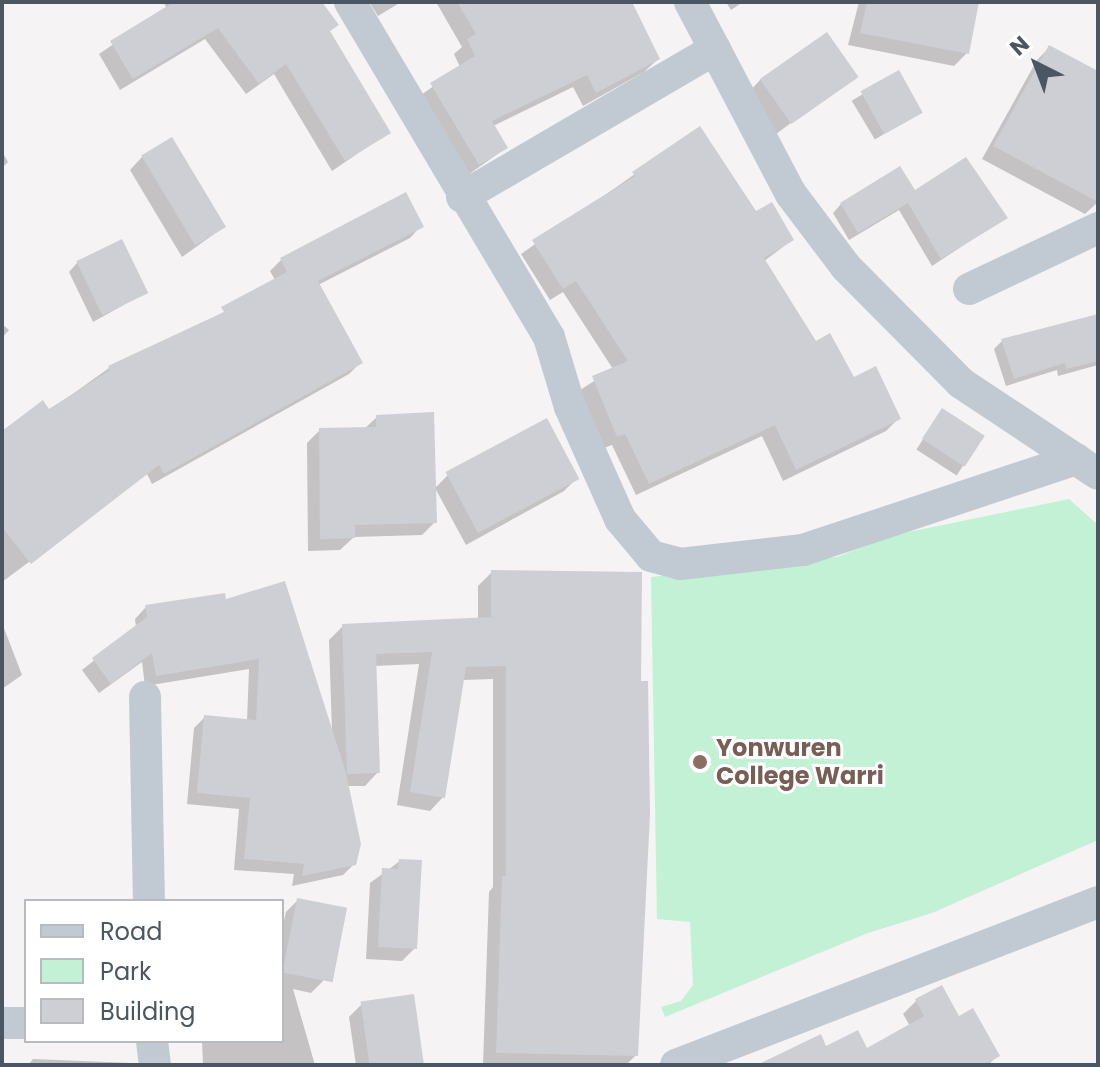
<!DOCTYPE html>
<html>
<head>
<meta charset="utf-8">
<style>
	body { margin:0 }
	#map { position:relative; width:1100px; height:1067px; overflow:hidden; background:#f5f3f3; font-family:Poppins,sans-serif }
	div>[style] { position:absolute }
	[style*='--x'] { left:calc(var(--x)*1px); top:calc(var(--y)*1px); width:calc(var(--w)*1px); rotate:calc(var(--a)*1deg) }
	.green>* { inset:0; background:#c3f1d5 }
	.shadow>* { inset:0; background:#0003; transform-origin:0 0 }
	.building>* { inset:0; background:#cdcfd5; transform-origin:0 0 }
	.minor>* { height:32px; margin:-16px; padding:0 16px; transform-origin:16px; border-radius:16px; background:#c1cad2 }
	.dots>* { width:22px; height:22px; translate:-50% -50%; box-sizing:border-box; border:4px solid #fff; border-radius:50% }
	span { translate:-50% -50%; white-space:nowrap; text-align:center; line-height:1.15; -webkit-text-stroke:6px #fff; paint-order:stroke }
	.education-label { font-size:24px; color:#785e54; font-weight:700 }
	.left { translate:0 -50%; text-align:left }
	.frame { position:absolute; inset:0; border:4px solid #4a5661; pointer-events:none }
	.legend { position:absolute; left:24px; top:899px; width:260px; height:144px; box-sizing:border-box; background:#fff; border:2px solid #b7bbc0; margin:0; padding:10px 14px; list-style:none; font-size:24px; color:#4a5661 }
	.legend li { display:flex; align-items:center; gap:16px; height:40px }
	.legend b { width:40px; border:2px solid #b7bbc0 }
	.north { position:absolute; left:996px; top:24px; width:80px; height:80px; -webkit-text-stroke:6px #fff; paint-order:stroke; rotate:318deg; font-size:22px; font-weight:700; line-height:32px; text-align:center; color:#4a5661 }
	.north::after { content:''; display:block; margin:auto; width:28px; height:36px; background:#4a5661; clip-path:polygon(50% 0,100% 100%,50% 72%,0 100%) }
</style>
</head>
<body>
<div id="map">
	<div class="green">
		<div style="clip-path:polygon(1069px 499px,1098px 525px,1098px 840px,932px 913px,868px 933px,665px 1017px,661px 1007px,681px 1001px,693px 985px,690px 922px,657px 919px,651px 577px,837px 557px,894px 535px)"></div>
	</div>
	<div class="shadow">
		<div style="clip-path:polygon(163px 2px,320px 2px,336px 25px,328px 33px,389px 132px,332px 171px,274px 74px,246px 94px,205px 39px,120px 90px,99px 54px,167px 8px)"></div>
		<div style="clip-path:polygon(369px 2px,401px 2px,378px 16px)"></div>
		<div style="clip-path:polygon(436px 2px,629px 2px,658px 59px,644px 72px,583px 106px,573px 87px,493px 126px,506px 148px,465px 177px,417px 98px,460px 67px,454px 54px,462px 47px)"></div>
		<div style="clip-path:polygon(726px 2px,743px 2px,731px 10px)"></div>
		<div style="clip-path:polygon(859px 2px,977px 2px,967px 53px,954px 66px,848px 45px)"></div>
		<div style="clip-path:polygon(1050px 47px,1098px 74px,1098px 202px,1085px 214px,982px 159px,1037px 60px)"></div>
		<div style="left:898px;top:73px;width:45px;height:54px;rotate:59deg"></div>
		<div style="clip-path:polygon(855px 76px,776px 134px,748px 93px,760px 80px)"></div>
		<div style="clip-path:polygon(699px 129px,756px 213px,792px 240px,763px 262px,815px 344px,898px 419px,886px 431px,783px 481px,762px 436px,636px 495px,612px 445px,604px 448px,580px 390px,613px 369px,563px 292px,550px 300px,521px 254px)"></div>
		<div style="clip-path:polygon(2px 151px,8px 162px,2px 168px)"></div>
		<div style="clip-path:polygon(142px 157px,224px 227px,182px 257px,130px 170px)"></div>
		<div style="clip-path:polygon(915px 193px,1005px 218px,932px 266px,899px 210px,849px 240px,833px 213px,841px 204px)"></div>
		<div style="clip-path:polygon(421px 226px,410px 238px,318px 285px,360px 363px,349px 374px,152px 484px,147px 474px,2px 582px,2px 431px,42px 403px,49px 411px,109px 368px,211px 320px,275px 280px,270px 271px,281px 260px)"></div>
		<div style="clip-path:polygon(77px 263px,145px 293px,93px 322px,69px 272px)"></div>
		<div style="clip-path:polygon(1098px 318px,1098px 365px,1058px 376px,1057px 370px,1006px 386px,994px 349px,1002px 341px)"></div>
		<div style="clip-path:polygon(2px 324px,9px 330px,2px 338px)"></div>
		<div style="left:942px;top:410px;width:48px;height:47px;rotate:33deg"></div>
		<div style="clip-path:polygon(377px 417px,435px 522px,422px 535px,354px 537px,340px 550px,308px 551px,307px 443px,320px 430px,364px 429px)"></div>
		<div style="clip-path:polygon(448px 475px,577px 478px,564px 491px,466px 545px,435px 488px)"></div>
		<div style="clip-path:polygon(492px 572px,636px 1055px,626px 1065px,483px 1065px,489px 892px,493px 887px,493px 679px,462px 680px,443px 797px,430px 811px,397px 805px,419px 664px,374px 666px,378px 772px,365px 786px,347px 786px,354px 864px,343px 875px,292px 886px,294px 874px,234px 870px,239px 809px,187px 804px,194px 728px,205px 717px,247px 721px,249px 669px,145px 686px,142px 662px,99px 693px,82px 670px,136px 627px,135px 619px,146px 607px,225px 602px,332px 732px,329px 640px,343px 626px,478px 620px,478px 586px)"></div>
		<div style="clip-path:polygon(2px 623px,22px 675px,2px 689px)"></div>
		<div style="clip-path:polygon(400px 861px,415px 948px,402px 961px,366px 959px,370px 883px)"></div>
		<div style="clip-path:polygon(298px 900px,323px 981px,311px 993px,293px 989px,315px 1065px,203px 1065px,202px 1041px,282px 1041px,282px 929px,286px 912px)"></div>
		<div style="clip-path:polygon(916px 1001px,958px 1019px,997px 1056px,988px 1065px,761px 1065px,825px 1048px,866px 1051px,910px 1026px,903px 1014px)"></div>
		<div style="clip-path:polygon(362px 1004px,422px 1065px,356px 1065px,349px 1017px)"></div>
		<div style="clip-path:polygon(33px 1059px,131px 1063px,131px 1065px,28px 1065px)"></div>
	</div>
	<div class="building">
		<div style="clip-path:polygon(174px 2px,322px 2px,339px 25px,330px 31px,391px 133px,345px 161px,286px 64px,259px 84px,218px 28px,133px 79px,110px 41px)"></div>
		<div style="clip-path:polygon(457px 2px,632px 2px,660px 59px,596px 93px,587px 75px,492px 121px,508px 148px,479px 165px,430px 83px,475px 56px,467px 39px,476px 34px)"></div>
		<div style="clip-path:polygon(867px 2px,979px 2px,969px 54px,860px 33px)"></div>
		<div style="left:827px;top:32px;width:55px;height:82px;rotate:55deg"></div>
		<div style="clip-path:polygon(1049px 45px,1098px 71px,1098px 202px,993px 146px)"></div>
		<div style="left:899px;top:70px;width:49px;height:44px;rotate:61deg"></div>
		<div style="clip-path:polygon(700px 126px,756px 211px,772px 202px,794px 240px,764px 258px,816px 341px,830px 333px,854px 377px,876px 366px,901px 419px,796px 470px,775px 425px,649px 484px,625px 434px,617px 437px,592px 376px,628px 361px,576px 281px,563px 289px,532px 240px,635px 176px,632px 172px)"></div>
		<div style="left:172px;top:137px;width:105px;height:36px;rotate:59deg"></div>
		<div style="clip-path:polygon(966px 157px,1008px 218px,941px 259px,908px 203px,858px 233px,840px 203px,900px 166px,915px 190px)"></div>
		<div style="clip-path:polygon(406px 192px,424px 227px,318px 281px,363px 363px,164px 474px,159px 465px,31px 564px,2px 527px,2px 431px,43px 400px,49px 409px,110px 370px,108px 366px,224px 312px,221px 307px,287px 272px,280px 258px)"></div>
		<div style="left:122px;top:239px;width:60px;height:51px;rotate:64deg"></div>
		<div style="clip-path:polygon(1098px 314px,1098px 361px,1066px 369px,1065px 363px,1014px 379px,1001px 339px)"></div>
		<div style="left:942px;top:408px;width:51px;height:37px;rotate:33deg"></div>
		<div style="clip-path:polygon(434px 412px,437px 523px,355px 525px,355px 538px,320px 539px,319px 428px,376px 427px,376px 415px)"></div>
		<div style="left:547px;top:418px;width:69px;height:115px;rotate:62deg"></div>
		<div style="clip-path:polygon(491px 570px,642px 572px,641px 681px,648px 681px,650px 814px,638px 1056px,496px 1053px,502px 876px,506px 876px,506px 666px,466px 667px,445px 798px,410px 792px,432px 652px,376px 654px,380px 773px,347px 774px,342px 624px,491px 617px)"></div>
		<div style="clip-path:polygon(285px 581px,346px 773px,361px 844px,356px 865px,302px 876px,304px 864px,244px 859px,250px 798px,197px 793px,204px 715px,256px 720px,259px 659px,156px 676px,152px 653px,111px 684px,92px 658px,147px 617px,145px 605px,225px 593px,226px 599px)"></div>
		<div style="clip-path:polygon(399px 859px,422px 860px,417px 949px,378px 947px,382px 868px,398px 869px)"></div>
		<div style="left:297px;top:898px;width:51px;height:76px;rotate:11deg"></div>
		<div style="clip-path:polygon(942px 985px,959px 1016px,973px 1008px,1000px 1056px,984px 1065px,757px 1065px,821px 1034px,826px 1046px,858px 1030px,867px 1048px,924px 1016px,915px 999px)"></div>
		<div style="left:414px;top:994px;width:72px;height:54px;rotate:82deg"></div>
	</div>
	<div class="minor">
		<div style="--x:350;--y:2;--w:390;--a:59.3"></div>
		<div style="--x:549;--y:337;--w:73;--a:73.3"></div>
		<div style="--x:570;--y:407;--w:123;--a:65.9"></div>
		<div style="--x:620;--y:519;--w:48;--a:50"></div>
		<div style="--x:651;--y:556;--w:30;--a:15"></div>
		<div style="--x:680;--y:564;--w:124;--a:-6.5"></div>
		<div style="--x:803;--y:550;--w:288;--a:-18.4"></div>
		<div style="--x:690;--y:2;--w:217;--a:62.3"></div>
		<div style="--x:791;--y:194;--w:91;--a:53"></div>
		<div style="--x:846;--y:267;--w:163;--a:45.2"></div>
		<div style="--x:961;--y:383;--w:164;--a:33.6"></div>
		<div style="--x:462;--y:197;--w:293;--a:-30.3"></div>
		<div style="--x:969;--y:289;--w:143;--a:-25.3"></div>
		<div style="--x:145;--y:697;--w:204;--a:88.9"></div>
		<div style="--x:2;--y:1023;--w:24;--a:0"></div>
		<div style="--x:152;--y:1041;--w:24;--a:83"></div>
		<div style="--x:676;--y:1065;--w:452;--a:-21.1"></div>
	</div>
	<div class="dots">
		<div style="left:700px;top:762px;background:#8d6e63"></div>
	</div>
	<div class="education-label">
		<span class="left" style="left:716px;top:762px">Yonwuren<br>College Warri</span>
	</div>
	<div class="frame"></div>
	<ul class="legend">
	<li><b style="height:10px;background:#c1cad2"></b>Road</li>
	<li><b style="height:22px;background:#c3f1d5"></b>Park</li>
	<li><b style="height:22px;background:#cdcfd5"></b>Building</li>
	</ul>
	<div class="north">N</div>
</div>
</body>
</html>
